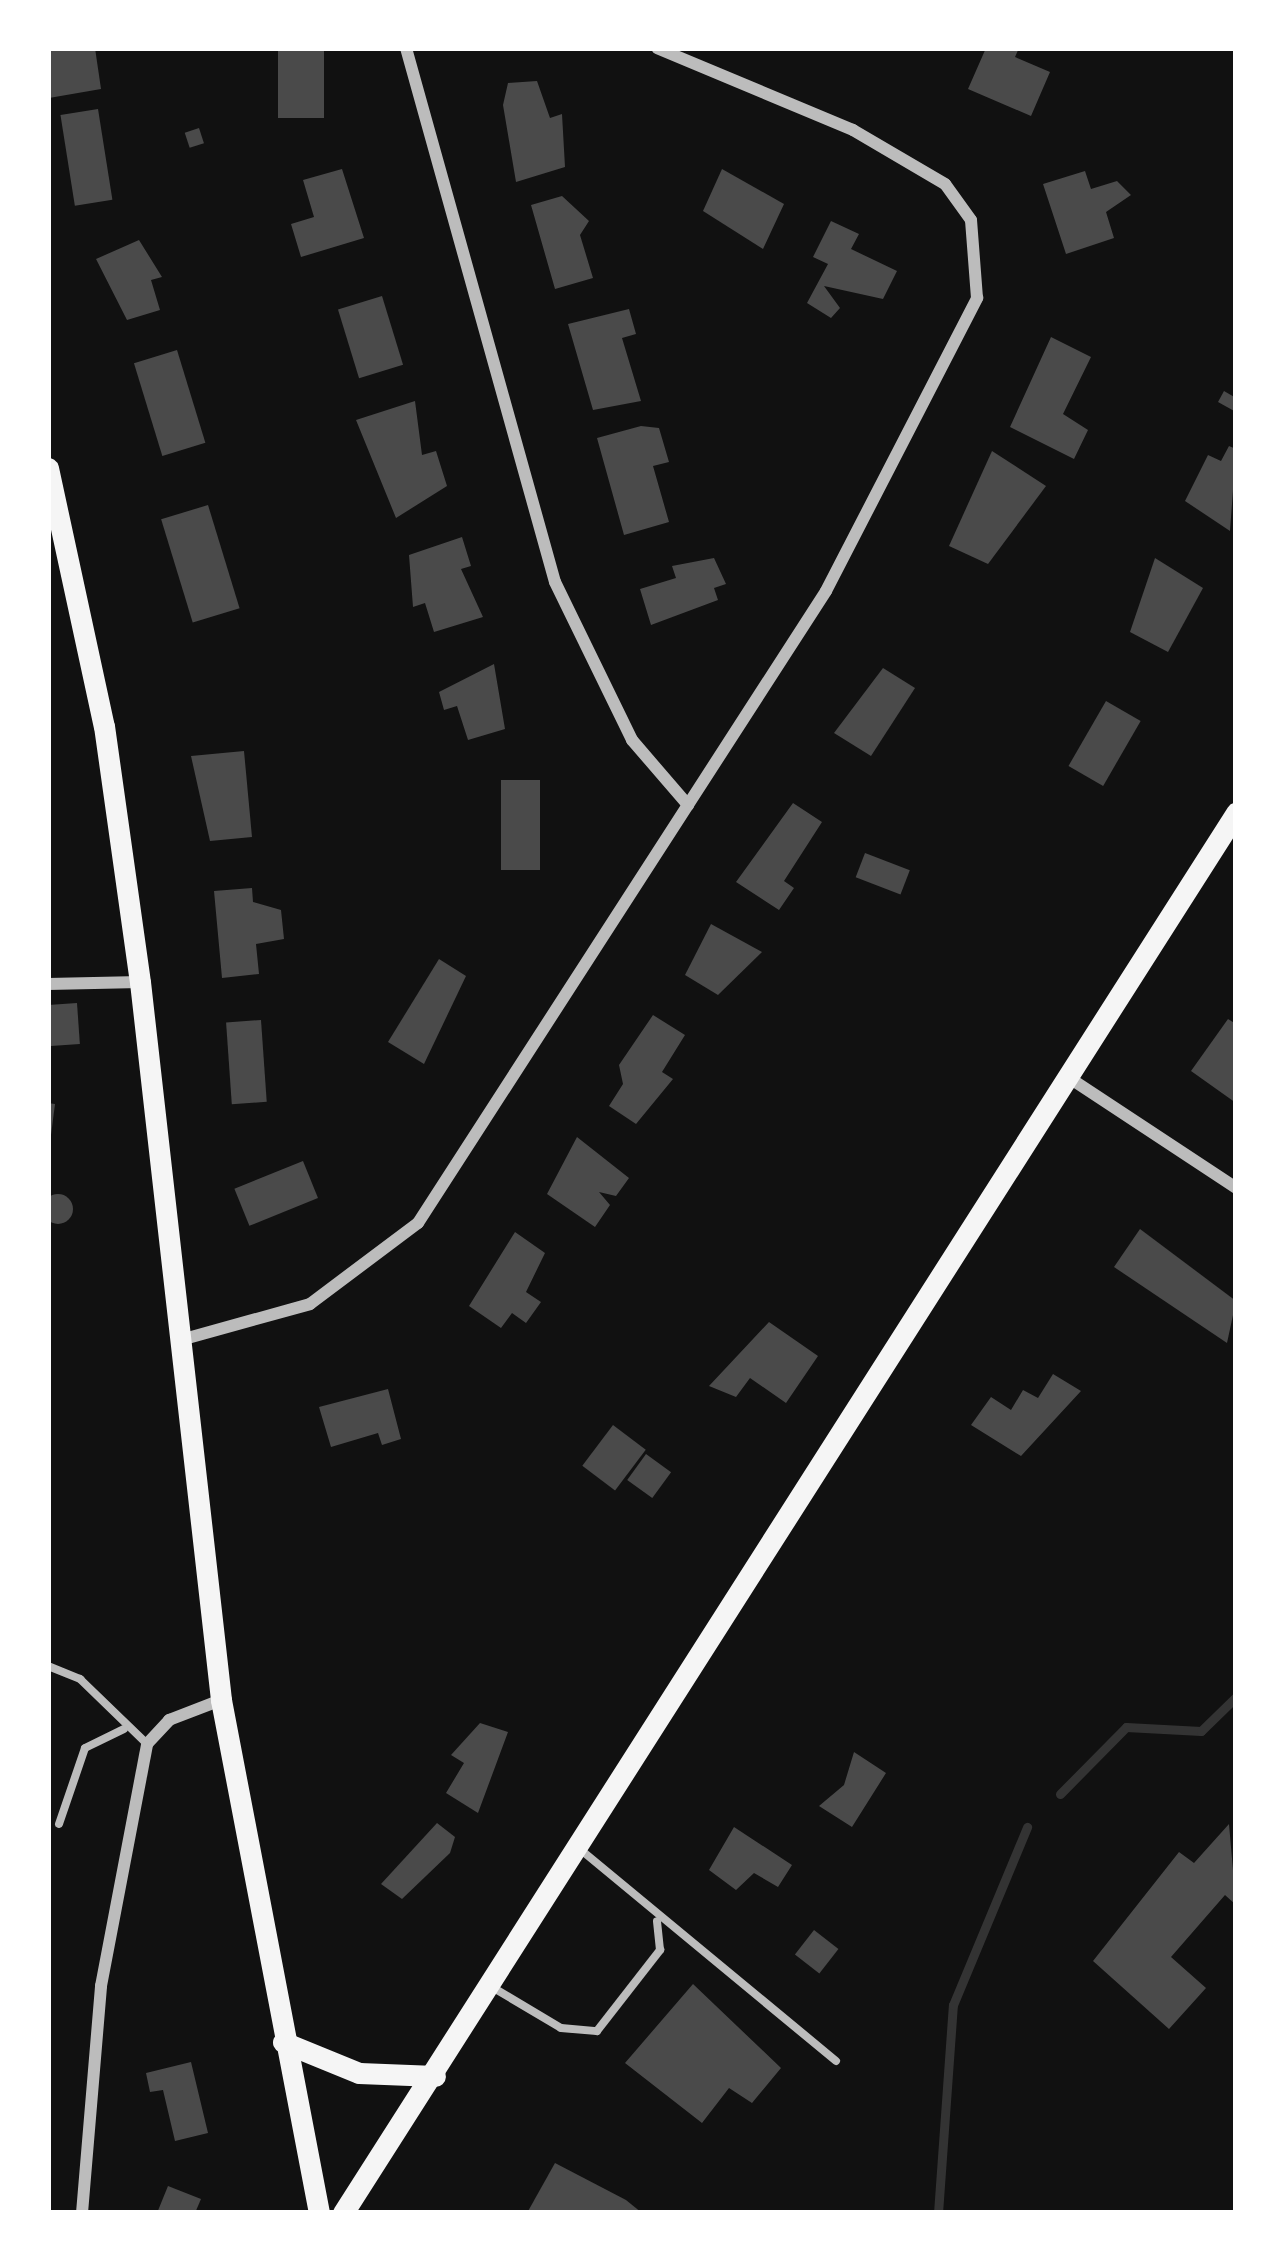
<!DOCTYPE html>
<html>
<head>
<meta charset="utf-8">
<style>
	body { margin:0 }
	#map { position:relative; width:1284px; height:2261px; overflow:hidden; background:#111; font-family:Raleway,sans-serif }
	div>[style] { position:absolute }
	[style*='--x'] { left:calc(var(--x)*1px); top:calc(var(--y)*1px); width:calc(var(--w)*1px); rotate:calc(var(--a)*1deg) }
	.stream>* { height:9px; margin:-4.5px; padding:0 4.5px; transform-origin:4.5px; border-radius:4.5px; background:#333 }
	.building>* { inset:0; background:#4a4a4a; transform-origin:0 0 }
	.round { border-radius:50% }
	.service>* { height:8px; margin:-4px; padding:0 4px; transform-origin:4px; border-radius:4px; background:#bcbcbc }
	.minor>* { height:12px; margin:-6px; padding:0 6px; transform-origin:6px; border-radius:6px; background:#bcbcbc }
	.primary>* { height:21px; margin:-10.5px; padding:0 10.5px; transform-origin:10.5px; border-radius:10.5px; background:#f5f5f5 }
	span { translate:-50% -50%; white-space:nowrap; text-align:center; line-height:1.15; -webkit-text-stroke:9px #fff; paint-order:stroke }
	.frame { position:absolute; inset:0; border:51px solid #fff; pointer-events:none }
</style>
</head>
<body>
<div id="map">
	<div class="stream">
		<div style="--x:1060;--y:1794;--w:94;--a:-45.4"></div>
		<div style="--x:1126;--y:1727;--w:75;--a:3.1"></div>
		<div style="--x:1201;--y:1731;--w:49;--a:-44.2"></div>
		<div style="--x:938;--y:2213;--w:209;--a:-85.9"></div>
		<div style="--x:953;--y:2005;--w:193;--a:-67.4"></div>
	</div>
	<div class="building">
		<div style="clip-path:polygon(48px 48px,95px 48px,101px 89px,49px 98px)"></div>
		<div style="left:278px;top:48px;width:46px;height:70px"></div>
		<div style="clip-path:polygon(986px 48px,1019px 48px,1015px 57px,1050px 72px,1031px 116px,968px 89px)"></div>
		<div style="clip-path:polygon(537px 81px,550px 118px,562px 114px,565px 167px,516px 182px,503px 105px,508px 83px)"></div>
		<div style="left:98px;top:109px;width:92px;height:38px;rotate:81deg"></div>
		<div style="left:199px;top:128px;width:16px;height:15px;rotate:72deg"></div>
		<div style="clip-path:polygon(342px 169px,364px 238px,301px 257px,291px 224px,314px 217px,303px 180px)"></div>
		<div style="clip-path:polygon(722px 169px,784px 204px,763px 249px,703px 211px)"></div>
		<div style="clip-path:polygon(1085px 171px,1091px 189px,1117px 181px,1131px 195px,1106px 212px,1114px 238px,1066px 254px,1043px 184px)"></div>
		<div style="clip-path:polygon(562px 196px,589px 221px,580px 235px,593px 278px,555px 289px,531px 205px)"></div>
		<div style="clip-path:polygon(831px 221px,859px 234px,851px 249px,897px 271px,883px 299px,824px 286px,840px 308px,831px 318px,807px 303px,828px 264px,813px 257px)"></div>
		<div style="clip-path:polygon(139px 240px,162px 277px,151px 280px,160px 310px,127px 320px,96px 259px)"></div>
		<div style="left:382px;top:296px;width:72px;height:46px;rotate:73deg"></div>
		<div style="clip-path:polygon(629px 309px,636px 334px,622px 338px,641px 401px,593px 410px,568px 324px)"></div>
		<div style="clip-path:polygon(1051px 337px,1091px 357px,1063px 414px,1088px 430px,1074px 459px,1010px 427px)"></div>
		<div style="left:177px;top:350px;width:97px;height:45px;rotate:73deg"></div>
		<div style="clip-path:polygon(1224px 391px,1236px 398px,1236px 412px,1218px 402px)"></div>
		<div style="clip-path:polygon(415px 401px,422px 455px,436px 451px,447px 486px,396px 518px,356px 420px)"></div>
		<div style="clip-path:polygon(641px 426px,659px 428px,669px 462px,653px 466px,669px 522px,624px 535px,597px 438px)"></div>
		<div style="clip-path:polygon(1229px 446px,1236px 449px,1230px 531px,1185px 501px,1208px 455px,1221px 461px)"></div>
		<div style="clip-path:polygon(992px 451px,1046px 486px,988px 564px,949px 546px)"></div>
		<div style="left:208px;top:505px;width:108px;height:49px;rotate:73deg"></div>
		<div style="clip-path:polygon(462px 537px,471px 566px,461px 569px,483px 617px,434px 632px,425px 603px,413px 607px,409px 555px)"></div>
		<div style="clip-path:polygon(714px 558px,726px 584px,714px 588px,718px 600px,651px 625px,640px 589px,676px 578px,672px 566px)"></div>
		<div style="clip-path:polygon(1155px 558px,1203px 588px,1168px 652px,1130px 632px)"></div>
		<div style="clip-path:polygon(494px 664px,505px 729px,468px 740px,457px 706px,444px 710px,439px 692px)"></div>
		<div style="clip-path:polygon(883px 668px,915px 688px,871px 756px,834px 733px)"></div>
		<div style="left:1106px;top:701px;width:40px;height:75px;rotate:30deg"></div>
		<div style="clip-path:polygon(244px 751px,252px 837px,210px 841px,191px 756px)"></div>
		<div style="left:501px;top:780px;width:39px;height:90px"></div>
		<div style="clip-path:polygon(793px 803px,822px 822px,784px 881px,794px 888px,779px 910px,736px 882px)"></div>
		<div style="left:865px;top:853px;width:48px;height:26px;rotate:21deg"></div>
		<div style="clip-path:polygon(252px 888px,253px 902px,281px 910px,284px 939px,256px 944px,259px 974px,222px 978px,214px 891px)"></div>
		<div style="clip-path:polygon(711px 924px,762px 952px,718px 995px,685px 975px)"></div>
		<div style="clip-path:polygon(439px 959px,466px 976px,424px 1064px,388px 1042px)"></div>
		<div style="left:77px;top:1003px;width:41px;height:29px;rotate:86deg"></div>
		<div style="clip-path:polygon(653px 1015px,685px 1035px,662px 1072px,673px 1079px,636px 1124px,609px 1106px,623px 1084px,619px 1065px)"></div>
		<div style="clip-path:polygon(1228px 1019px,1236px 1024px,1236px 1103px,1191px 1071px)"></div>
		<div style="left:261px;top:1020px;width:82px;height:35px;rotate:86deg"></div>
		<div style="clip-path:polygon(48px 1103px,55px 1104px,51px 1135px,48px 1135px)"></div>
		<div style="clip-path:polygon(577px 1137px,629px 1178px,616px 1196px,599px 1192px,610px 1205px,595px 1227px,547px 1194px)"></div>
		<div style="left:303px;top:1161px;width:40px;height:74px;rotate:68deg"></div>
		<div class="round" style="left:43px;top:1194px;width:30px;height:30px"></div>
		<div style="clip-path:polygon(1140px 1229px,1236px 1301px,1227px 1343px,1114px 1267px)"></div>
		<div style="clip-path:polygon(515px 1232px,545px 1253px,526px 1292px,541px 1302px,526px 1323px,512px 1313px,501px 1328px,469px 1306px)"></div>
		<div style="clip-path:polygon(769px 1322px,818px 1356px,786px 1403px,750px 1378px,736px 1397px,709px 1386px)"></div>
		<div style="clip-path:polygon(1053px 1374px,1081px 1391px,1021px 1456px,971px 1425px,991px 1397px,1011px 1410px,1023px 1390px,1038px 1398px)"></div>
		<div style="clip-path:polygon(388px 1389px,401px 1439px,382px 1445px,378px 1433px,331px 1447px,319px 1407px)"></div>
		<div style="left:613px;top:1425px;width:41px;height:51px;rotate:37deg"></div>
		<div style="left:646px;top:1454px;width:31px;height:32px;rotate:36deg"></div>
		<div style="clip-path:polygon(480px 1723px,508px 1732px,478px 1813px,446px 1793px,464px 1763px,451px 1755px)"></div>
		<div style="clip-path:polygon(854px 1752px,886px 1773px,852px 1827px,819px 1806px,844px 1785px)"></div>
		<div style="clip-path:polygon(437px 1823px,455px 1837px,450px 1853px,402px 1899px,381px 1884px)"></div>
		<div style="clip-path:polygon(1229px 1824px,1236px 1905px,1225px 1895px,1171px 1957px,1206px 1988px,1169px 2029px,1093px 1961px,1179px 1852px,1194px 1863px)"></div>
		<div style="clip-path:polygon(734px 1827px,792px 1865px,778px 1887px,754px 1873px,736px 1890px,709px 1870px)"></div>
		<div style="left:814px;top:1930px;width:31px;height:31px;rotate:38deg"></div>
		<div style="clip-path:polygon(693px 1984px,781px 2068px,752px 2103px,729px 2088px,702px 2123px,625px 2063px)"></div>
		<div style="clip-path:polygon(191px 2062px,208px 2133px,175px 2141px,163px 2090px,150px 2092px,146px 2073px)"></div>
		<div style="clip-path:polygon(555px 2163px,626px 2200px,642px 2213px,527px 2213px)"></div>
		<div style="clip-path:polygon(168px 2186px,201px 2199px,195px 2213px,157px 2213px)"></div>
	</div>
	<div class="service">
		<div style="--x:48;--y:1666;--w:35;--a:22"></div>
		<div style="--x:80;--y:1679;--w:93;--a:44.1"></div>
		<div style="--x:59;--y:1824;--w:80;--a:-71.1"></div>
		<div style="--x:85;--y:1748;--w:43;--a:-26"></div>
		<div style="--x:581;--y:1850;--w:331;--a:39.6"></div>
		<div style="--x:492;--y:1987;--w:80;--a:30.7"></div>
		<div style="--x:561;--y:2028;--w:36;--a:5"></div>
		<div style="--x:597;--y:2031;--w:103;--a:-52.1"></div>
		<div style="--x:660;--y:1950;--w:29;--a:-96"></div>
	</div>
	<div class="minor">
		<div style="--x:406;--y:48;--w:554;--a:74.41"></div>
		<div style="--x:555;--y:582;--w:176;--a:64"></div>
		<div style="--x:632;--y:740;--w:86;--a:49.3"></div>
		<div style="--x:48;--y:984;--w:92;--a:-1.2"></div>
		<div style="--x:1071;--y:1079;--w:198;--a:33.4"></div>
		<div style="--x:177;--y:1341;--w:138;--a:-15.5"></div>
		<div style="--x:310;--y:1304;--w:135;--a:-36.9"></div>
		<div style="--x:418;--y:1223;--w:752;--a:-57.15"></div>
		<div style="--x:826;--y:591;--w:330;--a:-62.7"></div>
		<div style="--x:977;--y:298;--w:78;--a:-94.4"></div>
		<div style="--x:971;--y:220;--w:44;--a:-125.8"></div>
		<div style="--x:945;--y:184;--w:107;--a:-149.6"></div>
		<div style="--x:853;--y:130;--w:212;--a:-157.3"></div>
		<div style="--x:82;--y:2213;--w:228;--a:-85.2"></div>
		<div style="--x:101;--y:1986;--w:246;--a:-79.2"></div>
		<div style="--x:147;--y:1744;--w:33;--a:-47"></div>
		<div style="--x:169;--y:1720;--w:56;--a:-21"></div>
	</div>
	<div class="primary">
		<div style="--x:48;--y:468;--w:264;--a:77.8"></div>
		<div style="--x:104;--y:726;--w:259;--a:82"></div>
		<div style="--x:140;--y:982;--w:723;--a:83.56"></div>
		<div style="--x:221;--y:1700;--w:522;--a:79.18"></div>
		<div style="--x:283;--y:2042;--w:82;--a:22.2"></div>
		<div style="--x:359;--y:2073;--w:76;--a:2.3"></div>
		<div style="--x:343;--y:2213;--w:1661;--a:-57.47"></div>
	</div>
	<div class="frame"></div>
</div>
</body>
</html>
